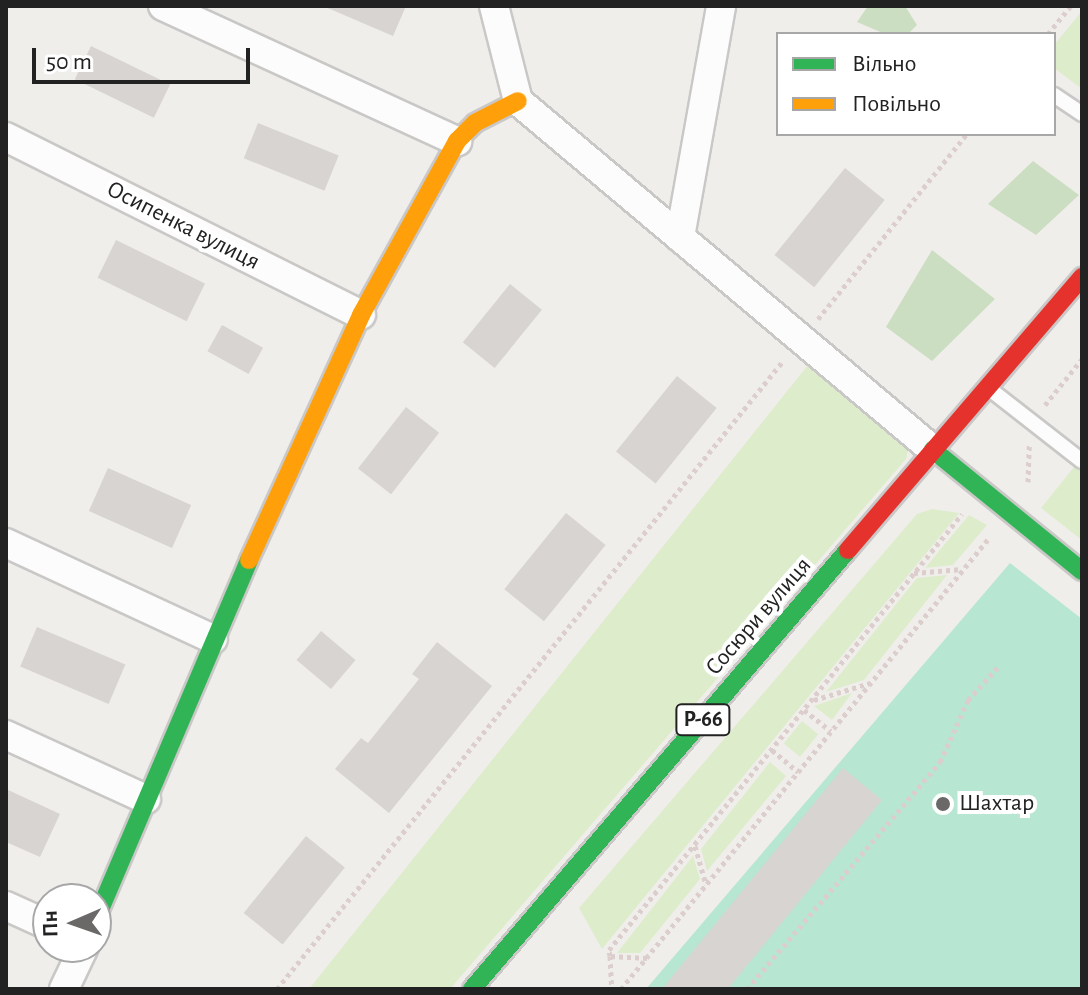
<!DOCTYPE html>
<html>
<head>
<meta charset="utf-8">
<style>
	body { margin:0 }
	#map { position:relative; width:1088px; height:995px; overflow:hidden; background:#f0eeeb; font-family:"Alegreya Sans",sans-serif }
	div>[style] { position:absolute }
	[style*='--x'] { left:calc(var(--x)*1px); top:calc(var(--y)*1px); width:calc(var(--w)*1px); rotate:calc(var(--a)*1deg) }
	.grass>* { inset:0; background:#ddeccb; transform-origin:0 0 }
	.forest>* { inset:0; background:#cbdec1 }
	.pitch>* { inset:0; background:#b7e6d2 }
	.building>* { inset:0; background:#d7d4d2; transform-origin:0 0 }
	.path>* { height:5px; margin-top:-2.5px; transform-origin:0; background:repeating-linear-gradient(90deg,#dccecd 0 4px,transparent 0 8px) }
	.roads { filter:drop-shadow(2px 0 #c9c8c7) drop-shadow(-2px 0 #c9c8c7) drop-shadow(0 2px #c9c8c7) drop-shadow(0 -2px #c9c8c7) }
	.lane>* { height:14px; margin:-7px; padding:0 7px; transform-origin:7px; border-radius:7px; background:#fdfcfc }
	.street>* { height:28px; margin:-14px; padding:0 14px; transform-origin:14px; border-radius:14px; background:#fdfcfc }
	.fast>* { height:18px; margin:-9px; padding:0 9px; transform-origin:9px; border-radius:9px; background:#30b455 }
	.slow>* { height:18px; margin:-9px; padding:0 9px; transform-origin:9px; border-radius:9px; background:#ff9f0a }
	.jam>* { height:18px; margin:-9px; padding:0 9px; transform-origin:9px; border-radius:9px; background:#e5322d }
	.dots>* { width:22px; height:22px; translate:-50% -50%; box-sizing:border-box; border:4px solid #fff; border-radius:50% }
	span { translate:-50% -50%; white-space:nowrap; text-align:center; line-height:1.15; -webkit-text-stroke:8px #fff; paint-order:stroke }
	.shield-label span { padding:2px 6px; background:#fff; border:2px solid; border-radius:6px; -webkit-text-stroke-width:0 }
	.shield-label { font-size:22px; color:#222; font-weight:700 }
	.street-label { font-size:24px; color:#222 }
	.poi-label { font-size:24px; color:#222 }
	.left { translate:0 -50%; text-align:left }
	.frame { position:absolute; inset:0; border:8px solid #222; pointer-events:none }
	.legend { position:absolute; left:776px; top:32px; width:280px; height:104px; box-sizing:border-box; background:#fff; border:2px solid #a7a7a7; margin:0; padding:10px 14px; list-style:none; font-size:24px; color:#222 }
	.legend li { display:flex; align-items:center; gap:16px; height:40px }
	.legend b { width:40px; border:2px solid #a7a7a7 }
	.north { position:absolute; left:32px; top:883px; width:80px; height:80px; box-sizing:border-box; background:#fff; border:2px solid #a7a7a7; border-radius:50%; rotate:268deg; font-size:22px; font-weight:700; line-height:32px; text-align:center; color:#222 }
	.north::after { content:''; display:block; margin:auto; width:28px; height:36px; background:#6a6968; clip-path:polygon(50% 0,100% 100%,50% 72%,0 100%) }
	.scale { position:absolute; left:32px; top:48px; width:218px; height:36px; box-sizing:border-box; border:4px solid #222; border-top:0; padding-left:10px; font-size:24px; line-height:28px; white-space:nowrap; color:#222; -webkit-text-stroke:6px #fff; paint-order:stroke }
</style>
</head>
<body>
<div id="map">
	<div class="grass">
		<div style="clip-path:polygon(1082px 11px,1082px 89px,1054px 68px,1054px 45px)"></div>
		<div style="clip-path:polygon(812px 360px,909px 445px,906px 459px,450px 989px,309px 989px)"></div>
		<div style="clip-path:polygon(1082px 457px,1082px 540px,1041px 508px)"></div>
		<div style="clip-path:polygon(932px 509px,959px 513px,602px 949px,579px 908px,917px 514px)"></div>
		<div style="clip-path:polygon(969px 515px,987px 525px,953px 565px,925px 568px)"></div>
		<div style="clip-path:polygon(947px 575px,864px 680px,826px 692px,917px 578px)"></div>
		<div style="clip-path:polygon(852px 693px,832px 720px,814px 706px)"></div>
		<div style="left:802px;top:721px;width:21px;height:29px;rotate:39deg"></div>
		<div style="clip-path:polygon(770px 762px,786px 776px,707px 871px,701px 849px)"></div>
		<div style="clip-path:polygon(693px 856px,700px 879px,640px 953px,617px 953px)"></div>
	</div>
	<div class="forest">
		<div style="clip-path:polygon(868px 6px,905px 6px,917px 25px,908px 34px,885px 34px,857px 22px)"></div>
		<div style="clip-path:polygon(1033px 161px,1079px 195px,1036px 235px,988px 204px)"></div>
		<div style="clip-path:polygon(932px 250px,995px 299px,932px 361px,886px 327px)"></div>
	</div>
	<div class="pitch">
		<div style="clip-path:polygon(1010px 563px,1082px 619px,1082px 989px,646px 989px)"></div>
	</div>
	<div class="building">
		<div style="clip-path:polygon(323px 6px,406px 6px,393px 36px)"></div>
		<div style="left:91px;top:46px;width:88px;height:37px;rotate:26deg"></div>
		<div style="left:258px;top:123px;width:87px;height:38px;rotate:22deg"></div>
		<div style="left:845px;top:168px;width:51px;height:112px;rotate:39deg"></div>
		<div style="left:116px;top:240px;width:99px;height:42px;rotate:26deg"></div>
		<div style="left:510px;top:284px;width:41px;height:75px;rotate:39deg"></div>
		<div style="left:222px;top:325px;width:47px;height:30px;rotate:29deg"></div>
		<div style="left:677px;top:376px;width:51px;height:97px;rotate:39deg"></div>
		<div style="left:406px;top:407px;width:42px;height:78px;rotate:38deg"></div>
		<div style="left:108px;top:468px;width:91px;height:47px;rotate:24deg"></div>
		<div style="left:566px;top:513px;width:51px;height:98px;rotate:39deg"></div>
		<div style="left:37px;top:627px;width:96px;height:43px;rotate:23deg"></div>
		<div style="left:321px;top:631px;width:45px;height:38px;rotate:40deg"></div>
		<div style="clip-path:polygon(437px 642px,492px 686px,389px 813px,335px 769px,361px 738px,368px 743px,419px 679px,412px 674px)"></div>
		<div style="clip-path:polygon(843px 768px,882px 800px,728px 989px,662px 989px)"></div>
		<div style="clip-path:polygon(6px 789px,60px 814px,40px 857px,6px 842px)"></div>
		<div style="left:306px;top:836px;width:50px;height:99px;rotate:39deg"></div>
	</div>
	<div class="path">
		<div style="--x:1048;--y:34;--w:36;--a:-51"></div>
		<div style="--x:818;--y:319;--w:238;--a:-51.2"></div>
		<div style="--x:1045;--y:405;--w:59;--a:-51.2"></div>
		<div style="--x:1028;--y:482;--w:38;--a:-88"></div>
		<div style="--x:914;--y:573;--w:48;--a:-4.8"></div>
		<div style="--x:814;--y:700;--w:59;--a:-16.9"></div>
		<div style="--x:804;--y:710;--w:34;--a:38"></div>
		<div style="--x:772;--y:750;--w:34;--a:40"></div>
		<div style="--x:695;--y:846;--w:40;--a:74"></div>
		<div style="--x:610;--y:956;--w:33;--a:87"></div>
		<div style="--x:647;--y:958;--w:37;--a:-177"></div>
		<div style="--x:610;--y:956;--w:6;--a:-99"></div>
		<div style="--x:609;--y:950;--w:561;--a:-51.01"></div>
		<div style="--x:277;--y:989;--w:806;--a:-51.14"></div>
		<div style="--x:621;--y:989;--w:582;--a:-50.79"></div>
		<div style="--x:747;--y:989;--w:298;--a:-49.6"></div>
		<div style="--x:940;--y:762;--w:68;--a:-65.7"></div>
		<div style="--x:968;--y:700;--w:47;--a:-47.6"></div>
	</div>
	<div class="roads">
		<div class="lane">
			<div style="--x:1054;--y:95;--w:34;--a:34"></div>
			<div style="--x:991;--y:390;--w:115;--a:38"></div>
		</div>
		<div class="street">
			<div style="--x:163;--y:6;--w:324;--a:24.7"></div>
			<div style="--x:494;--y:6;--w:98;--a:75.8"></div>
			<div style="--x:518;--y:101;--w:542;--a:40.06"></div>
			<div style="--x:6;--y:137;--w:397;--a:26.6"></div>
			<div style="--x:680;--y:237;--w:235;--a:-79.9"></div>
			<div style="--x:6;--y:543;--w:228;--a:24.9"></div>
			<div style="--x:6;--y:735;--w:154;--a:24.6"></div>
			<div style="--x:6;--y:906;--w:46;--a:24.3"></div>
			<div style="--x:64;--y:989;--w:47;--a:-64.5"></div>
		</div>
		<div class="fast">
			<div style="--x:933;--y:450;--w:192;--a:39.1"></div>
			<div style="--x:96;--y:919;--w:390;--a:-66.9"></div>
			<div style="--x:472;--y:989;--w:578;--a:-49.42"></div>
		</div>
		<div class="slow">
			<div style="--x:249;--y:560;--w:269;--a:-65.4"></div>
			<div style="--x:361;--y:315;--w:199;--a:-61.1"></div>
			<div style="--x:457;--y:141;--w:25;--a:-45"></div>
			<div style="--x:475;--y:123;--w:48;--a:-27.1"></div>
		</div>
		<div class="jam">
			<div style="--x:848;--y:550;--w:360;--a:-49.4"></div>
		</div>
	</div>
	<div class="dots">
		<div style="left:943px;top:804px;background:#6a6968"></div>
	</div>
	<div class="shield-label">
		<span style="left:703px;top:720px">Р-66</span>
	</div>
	<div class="street-label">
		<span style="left:183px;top:226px;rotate:27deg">Осипенка вулиця</span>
		<span style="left:759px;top:617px;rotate:-49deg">Сосюри вулиця</span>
	</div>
	<div class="poi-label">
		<span class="left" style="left:959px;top:804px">Шахтар</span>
	</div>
	<div class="frame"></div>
	<ul class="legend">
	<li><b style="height:10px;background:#30b455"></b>Вільно</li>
	<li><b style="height:10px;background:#ff9f0a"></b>Повільно</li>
	</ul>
	<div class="north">Пн</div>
	<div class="scale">50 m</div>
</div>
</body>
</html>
